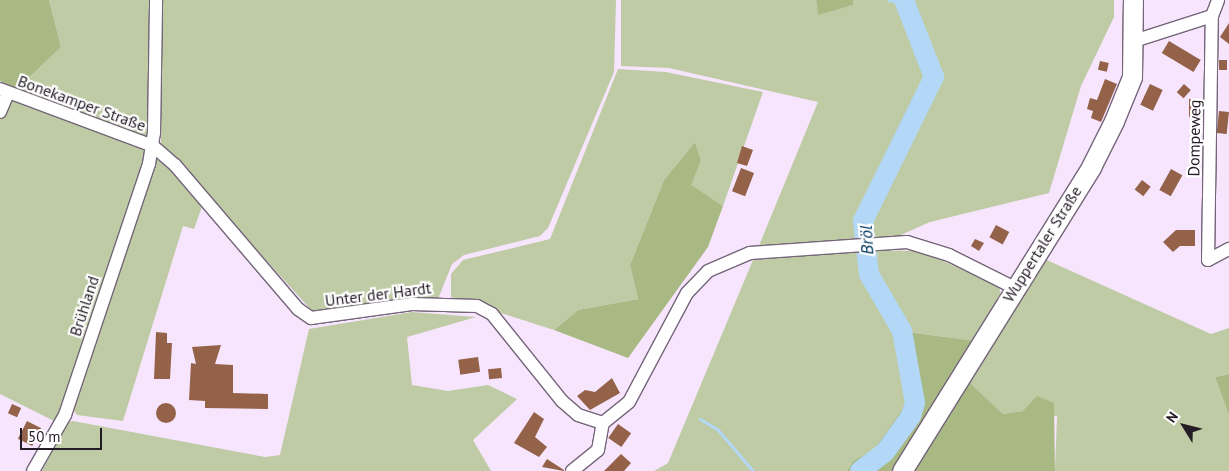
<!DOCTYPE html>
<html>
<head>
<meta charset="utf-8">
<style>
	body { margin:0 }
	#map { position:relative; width:1229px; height:471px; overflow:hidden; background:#f7e5fd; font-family:"PT Sans",sans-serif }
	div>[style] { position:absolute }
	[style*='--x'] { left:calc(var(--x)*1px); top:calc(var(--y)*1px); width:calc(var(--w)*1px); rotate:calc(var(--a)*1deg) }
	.green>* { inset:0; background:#becba4 }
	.forest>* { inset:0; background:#a9b984 }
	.stream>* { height:3px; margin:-1.5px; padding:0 1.5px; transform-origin:1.5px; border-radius:1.5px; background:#b3d7f7 }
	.river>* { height:20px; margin:-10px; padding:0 10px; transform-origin:10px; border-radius:10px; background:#b3d7f7 }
	.building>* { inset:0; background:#936248; transform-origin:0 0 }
	.round { border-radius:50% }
	.roads { filter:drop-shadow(1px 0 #746579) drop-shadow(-1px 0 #746579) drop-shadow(0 1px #746579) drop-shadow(0 -1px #746579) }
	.street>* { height:12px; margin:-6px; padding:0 6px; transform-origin:6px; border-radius:6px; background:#fff }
	.secondary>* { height:19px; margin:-9.5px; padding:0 9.5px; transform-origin:9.5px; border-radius:9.5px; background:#fff }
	span { translate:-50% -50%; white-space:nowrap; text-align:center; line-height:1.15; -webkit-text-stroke:4.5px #fff; paint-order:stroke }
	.street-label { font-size:16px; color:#241d26 }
	.water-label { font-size:18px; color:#043a5f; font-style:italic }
	.north { position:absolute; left:1159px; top:401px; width:50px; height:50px; -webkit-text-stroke:4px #fff; paint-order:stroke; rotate:306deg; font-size:14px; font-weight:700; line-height:20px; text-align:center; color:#241d26 }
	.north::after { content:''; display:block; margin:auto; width:18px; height:22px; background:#241d26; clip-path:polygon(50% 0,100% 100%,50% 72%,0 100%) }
	.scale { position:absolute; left:20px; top:428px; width:82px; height:22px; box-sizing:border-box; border:2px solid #241d26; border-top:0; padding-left:6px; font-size:15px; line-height:18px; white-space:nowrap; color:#241d26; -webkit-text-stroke:4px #fff; paint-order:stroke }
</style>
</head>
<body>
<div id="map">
	<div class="green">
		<div style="clip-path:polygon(49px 0,153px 0,151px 132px,146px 138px,17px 89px,61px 47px)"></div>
		<div style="clip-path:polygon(158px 0,616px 0,614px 72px,548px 228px,540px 236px,464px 255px,452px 264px,438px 299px,314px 313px,161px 145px)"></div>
		<div style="clip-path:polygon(621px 0,816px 0,818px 14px,853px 5px,853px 0,1114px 0,1114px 17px,1081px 86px,1049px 193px,930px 222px,894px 238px,758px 248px,818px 102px,669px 68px,621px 66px)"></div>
		<div style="clip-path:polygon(618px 69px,666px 72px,763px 92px,723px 206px,690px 185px,701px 160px,695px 142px,664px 180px,630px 265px,638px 299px,578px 310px,554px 330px,451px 297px,451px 274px,463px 260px,550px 239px)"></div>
		<div style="clip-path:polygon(11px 99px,141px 146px,148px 155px,58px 423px,0 394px,0 119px)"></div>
		<div style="clip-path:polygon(160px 159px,203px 204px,194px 229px,183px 226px,123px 421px,77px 415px,71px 407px,155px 161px)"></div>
		<div style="clip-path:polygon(863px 250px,921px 251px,999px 286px,1001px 295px,976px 341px,907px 332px,895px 348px,904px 374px,906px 404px,874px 449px,853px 461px,847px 471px,654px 471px,668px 463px,753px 260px)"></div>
		<div style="clip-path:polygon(1040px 257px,1211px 334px,1229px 328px,1229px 374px,1215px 377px,1229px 415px,1229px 471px,1055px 471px,1057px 416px,1023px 411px,1003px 414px,966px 379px)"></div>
		<div style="clip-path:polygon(412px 312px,476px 317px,407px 337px,412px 385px,448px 391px,488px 385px,517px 399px,473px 440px,491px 471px,42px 471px,68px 422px,73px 421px,265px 457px,280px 455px,309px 329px)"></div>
	</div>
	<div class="forest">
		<div style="clip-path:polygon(0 0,49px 0,61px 47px,17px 89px,0 81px)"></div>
		<div style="clip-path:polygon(816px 0,853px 0,853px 5px,818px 15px)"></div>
		<div style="clip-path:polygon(695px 142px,701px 160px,691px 185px,723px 206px,708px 247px,628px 358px,554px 330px,578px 310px,638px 299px,630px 265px,664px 180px)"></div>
		<div style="clip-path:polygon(907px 332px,976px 341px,896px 471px,847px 471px,853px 461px,874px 449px,906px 404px,904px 374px,895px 348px,897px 338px)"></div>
		<div style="clip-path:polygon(1229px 374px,1229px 415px,1215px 377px)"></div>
		<div style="clip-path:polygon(966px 379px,1003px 414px,1023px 411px,1037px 396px,1054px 403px,1055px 471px,910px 471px)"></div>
	</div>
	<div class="stream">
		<div style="--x:889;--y:0;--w:15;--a:11"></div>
		<div style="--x:700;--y:419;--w:21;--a:31"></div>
		<div style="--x:718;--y:430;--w:54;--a:49.5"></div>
	</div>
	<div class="river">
		<div style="--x:860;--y:471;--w:31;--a:-37"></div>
		<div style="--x:885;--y:452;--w:44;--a:-54.2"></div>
		<div style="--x:911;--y:416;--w:14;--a:-73"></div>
		<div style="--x:915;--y:403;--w:73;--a:-100.2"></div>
		<div style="--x:902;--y:331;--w:66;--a:-120.1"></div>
		<div style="--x:869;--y:274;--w:53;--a:-96.5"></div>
		<div style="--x:863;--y:221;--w:161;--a:-63.8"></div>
		<div style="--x:934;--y:77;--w:83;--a:-111.3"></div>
	</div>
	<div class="building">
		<div style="clip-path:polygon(1229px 23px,1229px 44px,1220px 37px)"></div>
		<div style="left:1169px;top:41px;width:37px;height:14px;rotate:31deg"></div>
		<div style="left:1219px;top:60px;width:8px;height:10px"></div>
		<div style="left:1100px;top:61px;width:9px;height:9px;rotate:13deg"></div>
		<div style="clip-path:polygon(1105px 79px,1117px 84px,1101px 122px,1091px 118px,1093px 111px,1087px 109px,1090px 98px,1097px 100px)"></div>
		<div style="left:1150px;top:84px;width:14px;height:23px;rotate:25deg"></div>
		<div style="left:1184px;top:84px;width:9px;height:11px;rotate:41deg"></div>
		<div style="left:1189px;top:99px;width:12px;height:18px"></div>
		<div style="left:1219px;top:111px;width:10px;height:22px;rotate:6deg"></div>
		<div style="clip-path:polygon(742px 146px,753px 150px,747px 166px,737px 163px)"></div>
		<div style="left:741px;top:168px;width:14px;height:25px;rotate:21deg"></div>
		<div style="left:1171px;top:169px;width:13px;height:24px;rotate:29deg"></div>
		<div style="left:1142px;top:180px;width:11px;height:12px;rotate:38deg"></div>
		<div style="left:996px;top:225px;width:15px;height:14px;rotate:28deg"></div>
		<div style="clip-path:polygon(1176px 230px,1195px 230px,1195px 246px,1180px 246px,1173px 252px,1163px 242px)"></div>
		<div style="clip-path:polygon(975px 239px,984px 243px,979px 251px,971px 246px)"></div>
		<div style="clip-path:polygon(156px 332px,167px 333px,167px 343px,172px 343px,170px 379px,154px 379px)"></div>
		<div style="clip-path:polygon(221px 345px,215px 364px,233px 365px,233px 393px,268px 394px,268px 409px,205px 408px,205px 401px,189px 400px,191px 363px,196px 364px,192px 347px)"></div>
		<div style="left:478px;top:357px;width:15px;height:20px;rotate:82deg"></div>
		<div style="left:501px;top:368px;width:10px;height:13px;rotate:84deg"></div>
		<div style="clip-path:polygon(612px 378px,620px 393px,590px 410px,577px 396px,585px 390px,595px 392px)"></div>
		<div class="round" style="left:156px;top:403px;width:20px;height:20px"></div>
		<div style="left:12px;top:404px;width:10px;height:10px;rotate:24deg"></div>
		<div style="clip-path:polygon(534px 412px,544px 419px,535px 437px,547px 447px,539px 457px,514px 443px)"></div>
		<div style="left:27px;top:421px;width:16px;height:20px;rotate:27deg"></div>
		<div style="left:618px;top:424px;width:16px;height:17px;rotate:35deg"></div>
		<div style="clip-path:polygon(621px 454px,631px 463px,624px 471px,604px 471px)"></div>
		<div style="clip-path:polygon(547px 459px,564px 470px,564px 471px,542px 467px)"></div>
	</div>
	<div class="roads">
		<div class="street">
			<div style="--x:1134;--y:41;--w:82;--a:-17.8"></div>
			<div style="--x:1212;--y:16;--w:17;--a:-69"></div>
			<div style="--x:0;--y:89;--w:163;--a:20.4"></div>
			<div style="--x:153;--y:146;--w:29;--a:41"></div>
			<div style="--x:175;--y:165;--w:189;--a:49.5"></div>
			<div style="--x:298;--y:309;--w:16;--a:35"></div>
			<div style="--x:311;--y:318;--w:102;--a:-7.9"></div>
			<div style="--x:412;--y:304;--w:65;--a:1.8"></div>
			<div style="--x:477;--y:306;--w:17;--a:28"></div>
			<div style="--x:492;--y:314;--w:112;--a:51.2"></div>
			<div style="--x:562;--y:401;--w:21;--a:41"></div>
			<div style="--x:578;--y:415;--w:26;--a:18"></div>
			<div style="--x:603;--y:423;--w:33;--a:-39"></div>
			<div style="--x:629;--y:402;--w:123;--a:-62"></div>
			<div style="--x:687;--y:293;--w:30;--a:-46"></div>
			<div style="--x:708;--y:271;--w:46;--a:-23.2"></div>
			<div style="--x:750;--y:253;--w:157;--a:-4"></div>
			<div style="--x:907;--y:242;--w:44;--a:17.2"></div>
			<div style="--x:949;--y:255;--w:74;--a:26.6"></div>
			<div style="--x:0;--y:112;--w:21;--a:-67"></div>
			<div style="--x:1208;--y:260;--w:244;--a:-89.1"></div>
			<div style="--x:1208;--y:260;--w:24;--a:-28"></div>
			<div style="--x:33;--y:471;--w:64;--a:-60.3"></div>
			<div style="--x:65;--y:415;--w:265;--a:-71.5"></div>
			<div style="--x:149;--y:164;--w:31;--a:-81"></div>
			<div style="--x:154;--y:133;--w:133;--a:-89.1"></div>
			<div style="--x:572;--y:471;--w:33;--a:-39"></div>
			<div style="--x:598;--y:450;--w:27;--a:-80"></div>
		</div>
		<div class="secondary">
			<div style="--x:902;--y:471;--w:358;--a:-58.1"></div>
			<div style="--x:1091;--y:167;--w:51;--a:-63.4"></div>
			<div style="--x:1114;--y:121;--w:48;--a:-67.8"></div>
			<div style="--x:1132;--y:77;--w:77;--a:-89.3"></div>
		</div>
	</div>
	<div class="street-label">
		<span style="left:82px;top:103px;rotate:20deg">Bonekamper Straße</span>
		<span style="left:1194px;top:138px;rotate:-89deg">Dompeweg</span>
		<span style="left:1042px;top:244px;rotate:-58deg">Wuppertaler Straße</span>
		<span style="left:378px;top:294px;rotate:-7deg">Unter der Hardt</span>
		<span style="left:84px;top:306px;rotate:-72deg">Brühland</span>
	</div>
	<div class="water-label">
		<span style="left:867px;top:240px;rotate:-93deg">Bröl</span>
	</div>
	<div class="north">N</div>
	<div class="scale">50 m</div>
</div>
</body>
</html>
